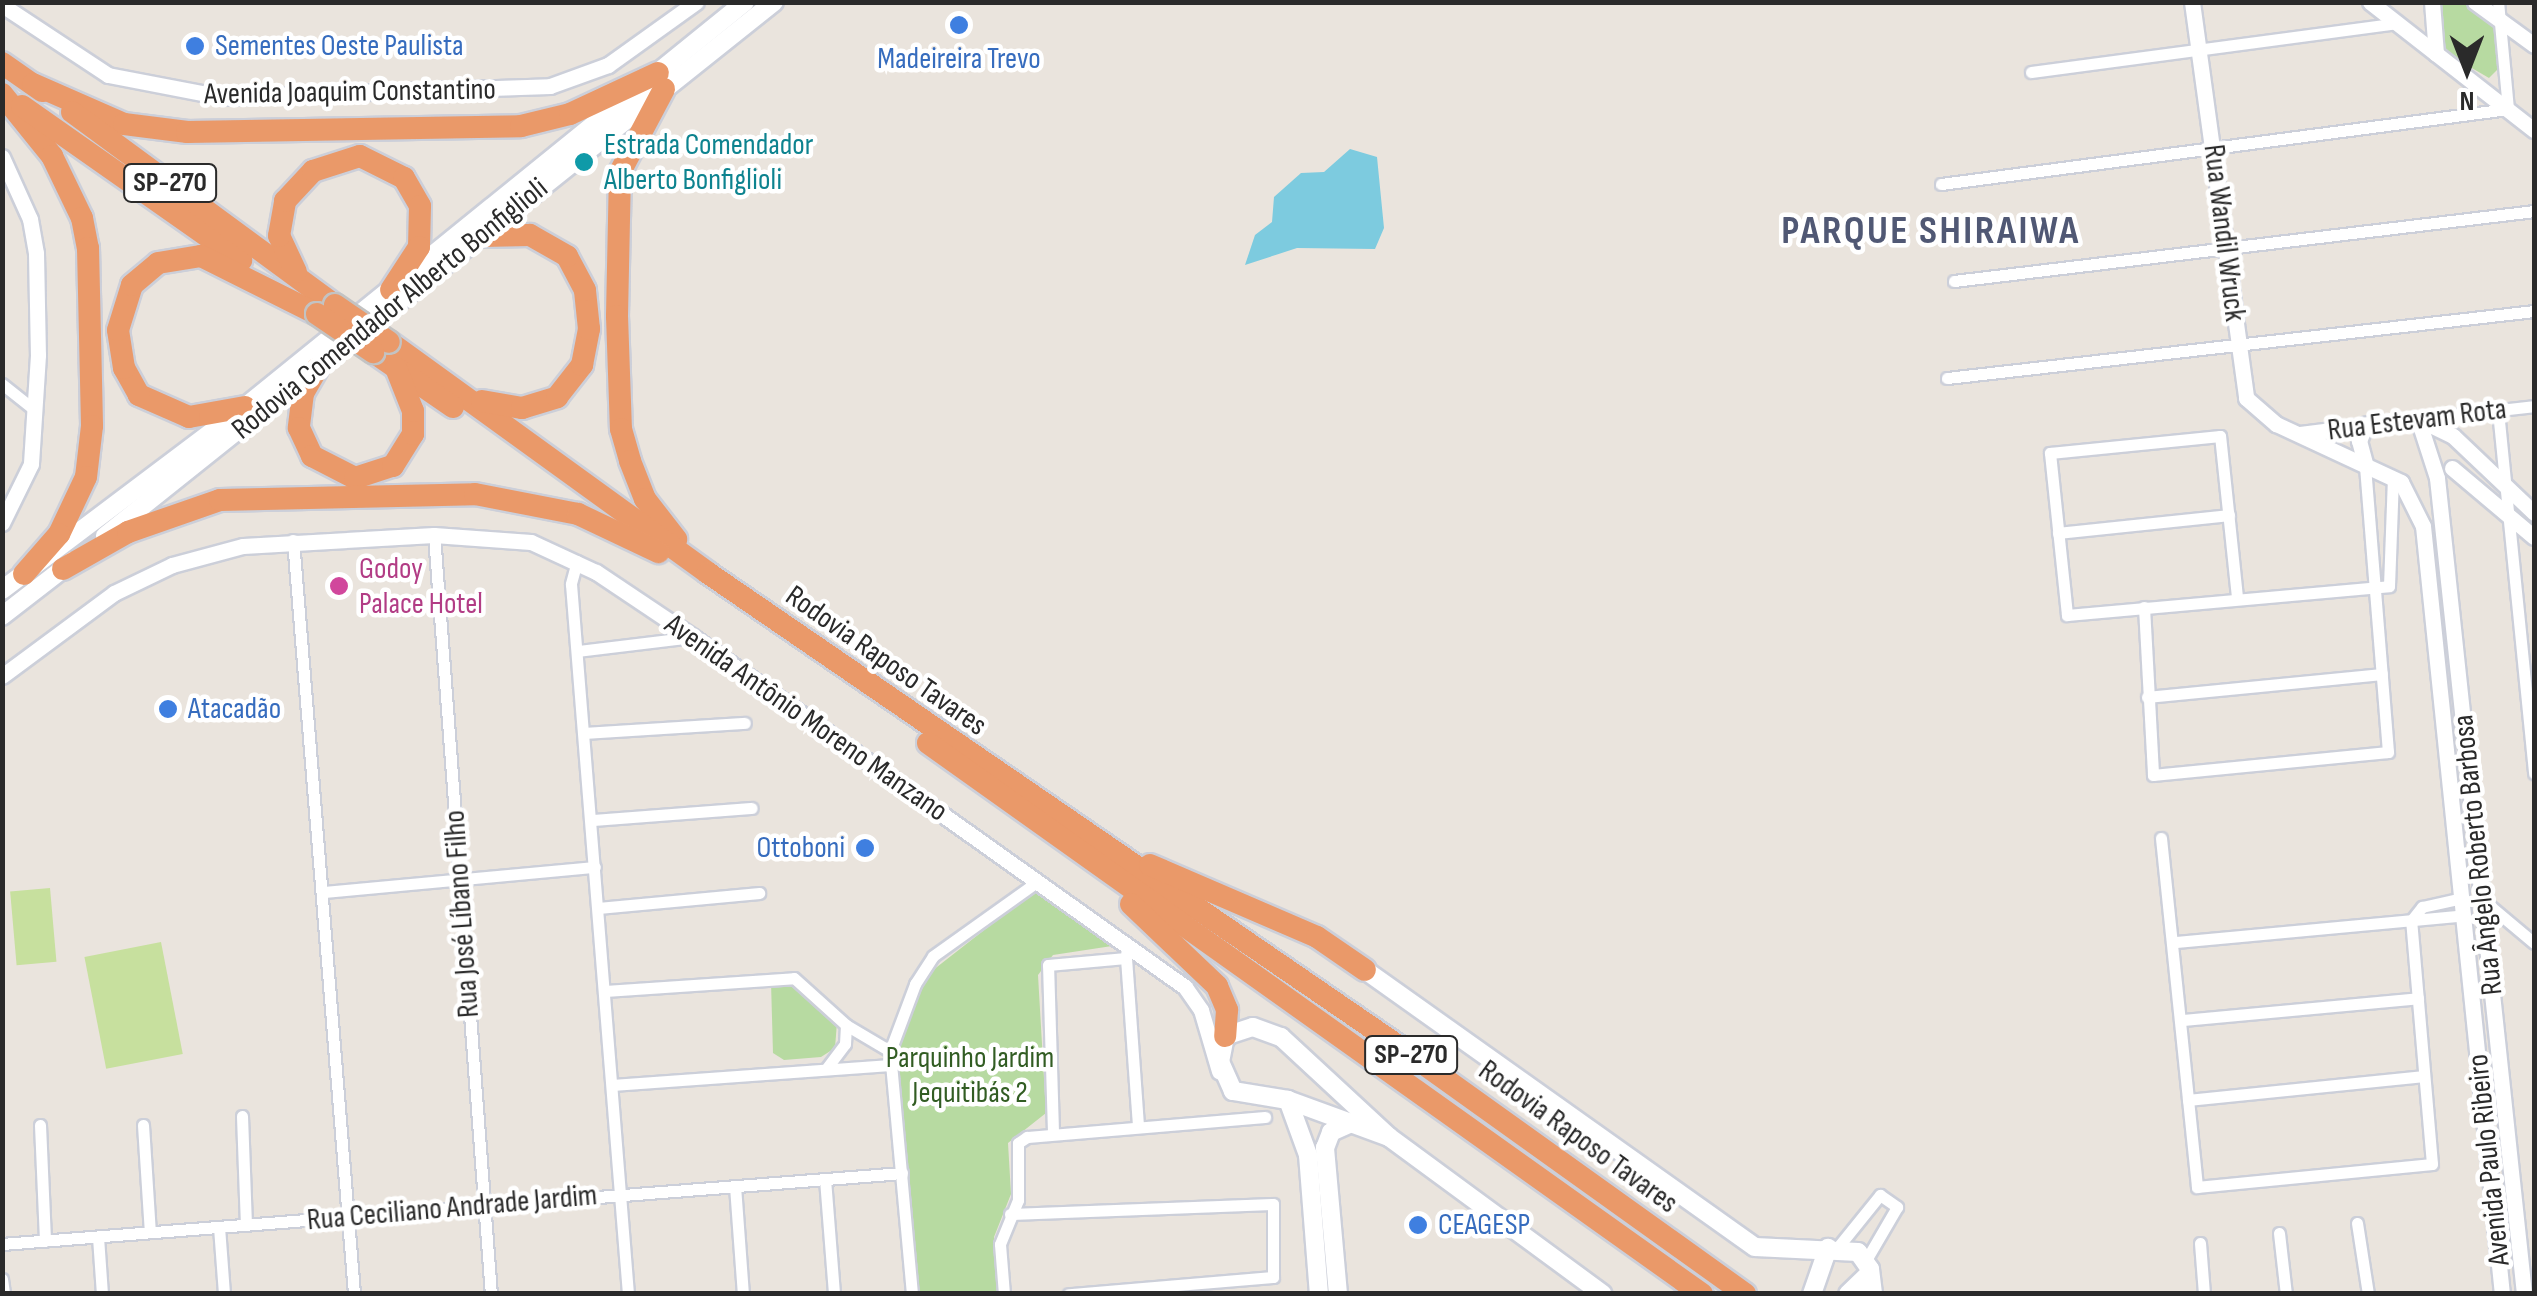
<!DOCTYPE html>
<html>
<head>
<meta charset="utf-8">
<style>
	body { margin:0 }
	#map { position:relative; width:2537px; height:1296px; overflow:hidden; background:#eae4dd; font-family:"Sofia Sans Condensed",sans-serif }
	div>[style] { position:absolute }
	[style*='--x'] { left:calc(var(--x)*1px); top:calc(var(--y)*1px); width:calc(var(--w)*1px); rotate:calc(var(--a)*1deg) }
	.green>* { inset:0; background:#b7daa1 }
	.pitch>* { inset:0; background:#c7e09e; transform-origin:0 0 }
	.water>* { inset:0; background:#7dcbdf }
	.roads { filter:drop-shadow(2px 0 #cccfd9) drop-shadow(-2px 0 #cccfd9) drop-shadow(0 2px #cccfd9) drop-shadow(0 -2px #cccfd9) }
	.minor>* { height:11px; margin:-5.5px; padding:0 5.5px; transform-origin:5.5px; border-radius:5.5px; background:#fff }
	.tertiary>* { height:15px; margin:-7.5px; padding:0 7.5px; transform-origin:7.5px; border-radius:7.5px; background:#fff }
	.secondary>* { height:18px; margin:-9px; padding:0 9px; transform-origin:9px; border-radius:9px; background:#fff }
	.motorway>* { height:22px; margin:-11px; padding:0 11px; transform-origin:11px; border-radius:11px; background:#ea9969 }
	.bridges { filter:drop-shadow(2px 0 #c3c3c3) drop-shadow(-2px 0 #c3c3c3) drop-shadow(0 2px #c3c3c3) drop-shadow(0 -2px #c3c3c3) }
	.motorway-bridge>* { height:22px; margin:-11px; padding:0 11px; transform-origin:11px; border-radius:11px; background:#ea9969 }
	.dots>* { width:28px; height:28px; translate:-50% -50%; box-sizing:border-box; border:5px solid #fff; border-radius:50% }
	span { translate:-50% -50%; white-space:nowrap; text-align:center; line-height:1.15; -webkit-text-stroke:9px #fff; paint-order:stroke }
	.shield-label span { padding:2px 8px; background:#fff; border:2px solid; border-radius:8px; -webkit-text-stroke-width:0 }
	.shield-label { font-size:28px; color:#2a2a2a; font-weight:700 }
	.shop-label { font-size:30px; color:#366cbe }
	.left { translate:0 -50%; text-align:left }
	.right { translate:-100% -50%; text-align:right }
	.street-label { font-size:30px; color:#2a2a2a }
	.culture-label { font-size:30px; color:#0d838f }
	.hotel-label { font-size:30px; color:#b23c85 }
	.park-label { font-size:30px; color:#325d23 }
	.district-label { font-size:40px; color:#505874; font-weight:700; letter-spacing:2.5px }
	.frame { position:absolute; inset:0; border:5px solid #2a2a2a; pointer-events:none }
	.north { position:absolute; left:2417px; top:20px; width:100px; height:100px; -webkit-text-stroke:8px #fff; paint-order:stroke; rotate:180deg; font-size:28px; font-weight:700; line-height:40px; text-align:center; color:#2a2a2a }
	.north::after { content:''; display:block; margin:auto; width:35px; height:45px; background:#2a2a2a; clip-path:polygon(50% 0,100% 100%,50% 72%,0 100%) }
</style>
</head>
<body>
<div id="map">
	<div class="green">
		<div style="clip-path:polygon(2441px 3px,2465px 3px,2494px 24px,2498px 69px,2489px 78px,2446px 53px)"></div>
		<div style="clip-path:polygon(1034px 891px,1112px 946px,1053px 955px,1038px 975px,1046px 1113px,1008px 1143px,1011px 1194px,994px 1237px,998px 1293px,919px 1293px,894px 1055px,928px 974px)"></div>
		<div style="clip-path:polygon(771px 982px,790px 983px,837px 1022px,835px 1048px,821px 1057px,784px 1060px,773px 1053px)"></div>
	</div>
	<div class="pitch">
		<div style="left:50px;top:888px;width:74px;height:40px;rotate:85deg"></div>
		<div style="left:161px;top:942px;width:114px;height:78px;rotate:79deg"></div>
	</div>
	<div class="water">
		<div style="clip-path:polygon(1350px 149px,1377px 157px,1384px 228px,1375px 249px,1297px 248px,1245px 265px,1255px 235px,1272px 222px,1274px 197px,1301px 173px,1324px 172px)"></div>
	</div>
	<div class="roads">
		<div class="minor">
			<div style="--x:2031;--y:72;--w:368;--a:-7.6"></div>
			<div style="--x:1941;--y:184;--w:572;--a:-7.54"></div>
			<div style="--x:2508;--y:109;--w:107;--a:-95.3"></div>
			<div style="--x:1954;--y:281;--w:584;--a:-6.88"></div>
			<div style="--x:1947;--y:378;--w:591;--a:-6.51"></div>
			<div style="--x:2;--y:384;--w:43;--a:38.5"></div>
			<div style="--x:2498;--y:411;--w:364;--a:84.3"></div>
			<div style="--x:2419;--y:419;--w:116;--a:-6.4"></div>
			<div style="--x:2058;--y:533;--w:172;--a:-6"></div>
			<div style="--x:434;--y:535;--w:761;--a:85.71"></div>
			<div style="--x:293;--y:540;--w:756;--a:85.37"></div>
			<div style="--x:577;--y:561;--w:24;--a:105"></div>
			<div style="--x:571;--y:584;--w:712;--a:85.41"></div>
			<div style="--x:2237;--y:597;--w:162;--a:-96"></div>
			<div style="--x:2220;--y:436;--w:171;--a:174.3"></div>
			<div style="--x:2050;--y:453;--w:163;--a:84"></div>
			<div style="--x:2067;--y:615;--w:323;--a:-5.1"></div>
			<div style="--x:2389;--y:586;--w:109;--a:-87.9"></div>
			<div style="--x:2144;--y:607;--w:168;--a:86.9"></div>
			<div style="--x:2153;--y:775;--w:236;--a:-5.6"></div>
			<div style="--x:2388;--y:752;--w:290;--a:-94.6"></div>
			<div style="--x:578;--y:651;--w:116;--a:-6.9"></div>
			<div style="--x:2147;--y:697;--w:236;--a:-5.6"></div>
			<div style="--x:585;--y:733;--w:160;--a:-3.6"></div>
			<div style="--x:592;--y:820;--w:160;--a:-4.3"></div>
			<div style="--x:2161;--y:838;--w:351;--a:84.1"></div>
			<div style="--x:2197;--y:1187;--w:236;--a:-5.6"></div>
			<div style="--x:2432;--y:1164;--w:244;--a:-94.9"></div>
			<div style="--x:2411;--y:921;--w:18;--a:-52"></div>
			<div style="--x:2422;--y:907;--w:42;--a:-12.4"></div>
			<div style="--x:324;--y:892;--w:272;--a:-5.3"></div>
			<div style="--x:2484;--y:901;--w:65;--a:40"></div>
			<div style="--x:598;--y:908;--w:162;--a:-5.3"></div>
			<div style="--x:2176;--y:942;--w:290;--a:-5.3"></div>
			<div style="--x:1126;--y:958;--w:168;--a:85.9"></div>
			<div style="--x:605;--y:991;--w:189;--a:-3.9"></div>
			<div style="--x:794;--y:978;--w:70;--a:42.1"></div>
			<div style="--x:846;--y:1025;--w:51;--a:30.6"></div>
			<div style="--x:2183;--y:1020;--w:236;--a:-5.3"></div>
			<div style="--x:826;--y:1069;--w:31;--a:-53"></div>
			<div style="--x:845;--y:1044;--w:19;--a:-87"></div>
			<div style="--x:612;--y:1085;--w:279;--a:-4.1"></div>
			<div style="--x:2188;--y:1100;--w:237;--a:-5.8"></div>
			<div style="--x:242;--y:1116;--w:109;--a:87.9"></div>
			<div style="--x:40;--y:1125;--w:116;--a:87.5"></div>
			<div style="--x:143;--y:1125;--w:107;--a:86.3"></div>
			<div style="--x:1053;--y:1132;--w:167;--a:-91.7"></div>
			<div style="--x:1048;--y:965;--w:78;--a:-5.1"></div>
			<div style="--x:1126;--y:958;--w:13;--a:-86"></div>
			<div style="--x:825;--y:1179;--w:115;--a:85.5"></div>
			<div style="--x:735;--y:1186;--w:108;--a:85.8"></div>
			<div style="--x:1010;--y:1214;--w:263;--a:-2.2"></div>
			<div style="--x:1273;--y:1204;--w:73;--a:90"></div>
			<div style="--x:1273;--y:1277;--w:205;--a:175.2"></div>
			<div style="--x:2357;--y:1223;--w:72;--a:81.2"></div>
			<div style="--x:219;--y:1227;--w:67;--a:85.7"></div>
			<div style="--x:2279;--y:1233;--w:61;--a:83.5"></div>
			<div style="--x:98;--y:1237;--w:57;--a:86"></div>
			<div style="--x:2200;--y:1243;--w:51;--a:85.5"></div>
			<div style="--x:2;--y:1244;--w:903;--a:-4.51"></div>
			<div style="--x:1838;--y:1247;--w:67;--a:-51.1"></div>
			<div style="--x:1880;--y:1195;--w:21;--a:35"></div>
			<div style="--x:1897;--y:1207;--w:61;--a:120.3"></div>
			<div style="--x:2;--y:1279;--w:15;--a:82"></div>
			<div style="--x:912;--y:1294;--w:244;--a:-95.2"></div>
			<div style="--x:890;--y:1051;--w:72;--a:-69.5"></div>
			<div style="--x:915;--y:984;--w:33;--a:-57"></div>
			<div style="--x:933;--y:956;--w:129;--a:-35.5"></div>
			<div style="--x:1004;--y:1294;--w:50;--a:-94.6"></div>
			<div style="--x:1000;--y:1244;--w:48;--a:-67.8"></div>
			<div style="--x:1018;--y:1200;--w:57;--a:-90"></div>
			<div style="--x:1018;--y:1143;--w:11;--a:-34"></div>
			<div style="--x:1027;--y:1137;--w:239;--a:-4.8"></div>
		</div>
		<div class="tertiary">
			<div style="--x:2192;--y:2;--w:400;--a:82.2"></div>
			<div style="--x:2246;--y:398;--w:40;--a:41"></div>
			<div style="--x:2276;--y:424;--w:138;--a:24.9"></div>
			<div style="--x:2401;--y:482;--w:49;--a:63.4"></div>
			<div style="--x:2423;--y:526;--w:772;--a:84.13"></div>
			<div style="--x:2370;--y:2;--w:208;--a:38"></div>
			<div style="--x:2432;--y:2;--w:52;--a:85.6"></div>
			<div style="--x:2475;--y:2;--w:73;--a:36.1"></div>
			<div style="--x:2;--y:5;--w:127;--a:33.4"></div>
			<div style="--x:108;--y:75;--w:116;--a:10.9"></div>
			<div style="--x:222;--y:97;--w:328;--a:-1.9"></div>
			<div style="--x:550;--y:86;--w:62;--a:-19.9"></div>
			<div style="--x:608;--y:65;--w:108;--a:-35.6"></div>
			<div style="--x:2;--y:157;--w:68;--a:65.7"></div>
			<div style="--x:30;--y:219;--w:35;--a:80"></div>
			<div style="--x:36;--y:253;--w:102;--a:88.9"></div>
			<div style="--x:38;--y:355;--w:109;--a:93.7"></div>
			<div style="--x:31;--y:464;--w:66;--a:116.2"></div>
			<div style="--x:2418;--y:419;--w:62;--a:72.1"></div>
			<div style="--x:2437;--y:478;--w:821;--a:83.91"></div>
			<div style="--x:2300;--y:434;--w:119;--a:-7.2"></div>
			<div style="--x:2418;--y:419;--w:39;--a:26"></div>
			<div style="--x:2453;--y:436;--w:112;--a:43.5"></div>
			<div style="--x:2365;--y:463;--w:23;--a:-105"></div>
			<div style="--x:2359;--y:441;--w:18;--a:-68"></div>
			<div style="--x:2452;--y:468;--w:107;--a:40.1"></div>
			<div style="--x:2;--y:676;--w:139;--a:-36.5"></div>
			<div style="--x:114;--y:593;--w:64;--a:-25.8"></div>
			<div style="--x:172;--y:565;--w:73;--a:-15"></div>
			<div style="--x:243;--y:546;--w:191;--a:-3.3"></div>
			<div style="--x:434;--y:535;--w:97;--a:4.1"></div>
			<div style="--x:531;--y:542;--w:72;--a:24.8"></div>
			<div style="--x:596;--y:572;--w:117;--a:33.8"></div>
			<div style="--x:693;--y:637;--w:604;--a:35.43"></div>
			<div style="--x:1185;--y:987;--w:28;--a:55"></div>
			<div style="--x:1201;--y:1010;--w:64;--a:73.6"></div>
		</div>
		<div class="secondary">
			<div style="--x:105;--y:536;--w:856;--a:-38.6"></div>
			<div style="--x:2;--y:590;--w:304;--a:-37"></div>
			<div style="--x:245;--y:407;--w:643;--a:-39.01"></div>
			<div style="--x:2;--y:616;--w:90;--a:-37.8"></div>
			<div style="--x:1365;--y:970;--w:478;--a:35.4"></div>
			<div style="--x:1755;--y:1247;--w:103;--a:2.8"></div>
			<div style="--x:1858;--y:1252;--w:21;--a:55"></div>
			<div style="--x:1870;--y:1269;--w:25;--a:83"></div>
			<div style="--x:1288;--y:1100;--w:59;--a:70"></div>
			<div style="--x:1308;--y:1155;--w:139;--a:85.5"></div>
			<div style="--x:1389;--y:1137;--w:108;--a:-159.9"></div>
			<div style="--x:1288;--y:1100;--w:56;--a:-170.7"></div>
			<div style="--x:1233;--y:1091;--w:32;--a:-114"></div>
			<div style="--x:1220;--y:1062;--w:26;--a:-79"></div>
			<div style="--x:1225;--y:1036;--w:29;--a:-18"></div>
			<div style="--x:1253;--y:1027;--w:30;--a:20"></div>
			<div style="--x:1281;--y:1037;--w:147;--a:42.8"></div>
			<div style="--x:1389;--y:1137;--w:265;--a:36.3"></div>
			<div style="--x:1338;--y:1294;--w:147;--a:-95.1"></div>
			<div style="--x:1325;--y:1148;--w:17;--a:-69"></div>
			<div style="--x:1331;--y:1132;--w:27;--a:-24"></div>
			<div style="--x:1812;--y:1294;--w:49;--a:-70.8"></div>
			<div style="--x:1848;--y:1294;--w:30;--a:-44"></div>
		</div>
		<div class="motorway">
			<div style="--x:2;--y:63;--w:49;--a:35"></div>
			<div style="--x:33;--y:84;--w:99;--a:23.7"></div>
			<div style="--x:124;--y:124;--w:64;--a:7.2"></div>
			<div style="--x:187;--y:132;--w:334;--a:-1"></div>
			<div style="--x:521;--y:126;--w:50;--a:-13.8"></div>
			<div style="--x:570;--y:114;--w:97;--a:-25"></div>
			<div style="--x:664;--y:89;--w:94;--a:117.9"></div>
			<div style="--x:620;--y:172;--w:144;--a:91.2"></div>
			<div style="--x:617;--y:316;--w:113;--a:88"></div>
			<div style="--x:621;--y:429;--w:33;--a:74"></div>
			<div style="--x:630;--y:461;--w:41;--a:68.5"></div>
			<div style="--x:645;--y:499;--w:51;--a:52.2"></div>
			<div style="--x:2;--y:94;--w:80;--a:51.1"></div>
			<div style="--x:52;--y:156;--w:69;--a:64.2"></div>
			<div style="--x:82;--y:218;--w:31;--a:79"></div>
			<div style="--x:88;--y:248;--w:178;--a:88.7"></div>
			<div style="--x:92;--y:426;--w:51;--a:96.7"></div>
			<div style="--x:86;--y:477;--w:63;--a:115.3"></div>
			<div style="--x:59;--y:534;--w:53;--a:131.2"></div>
			<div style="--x:22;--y:106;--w:268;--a:35.1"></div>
			<div style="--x:72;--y:112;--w:326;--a:36.3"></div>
			<div style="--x:296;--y:272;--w:40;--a:-115"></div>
			<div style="--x:279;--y:236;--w:36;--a:-80"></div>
			<div style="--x:285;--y:201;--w:41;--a:-47"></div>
			<div style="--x:313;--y:171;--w:49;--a:-17.7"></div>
			<div style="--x:360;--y:156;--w:49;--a:26.6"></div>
			<div style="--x:404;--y:178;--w:32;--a:60"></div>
			<div style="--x:420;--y:206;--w:41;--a:91.4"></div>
			<div style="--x:419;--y:247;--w:51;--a:123.1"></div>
			<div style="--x:389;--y:342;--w:394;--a:35.9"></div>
			<div style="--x:708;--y:573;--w:851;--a:34.42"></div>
			<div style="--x:1410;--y:1054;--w:412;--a:35.6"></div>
			<div style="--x:373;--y:352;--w:97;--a:34.5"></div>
			<div style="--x:317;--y:369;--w:28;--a:120"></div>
			<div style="--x:303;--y:393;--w:35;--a:97"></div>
			<div style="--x:299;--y:428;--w:31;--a:65"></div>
			<div style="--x:312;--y:456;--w:48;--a:27.1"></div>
			<div style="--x:355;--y:478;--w:40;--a:-18"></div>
			<div style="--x:393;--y:466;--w:38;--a:-58"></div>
			<div style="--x:413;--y:434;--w:23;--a:-90"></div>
			<div style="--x:413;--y:411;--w:46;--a:-111.6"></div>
			<div style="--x:482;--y:401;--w:41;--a:9.9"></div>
			<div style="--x:522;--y:408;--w:37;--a:-17"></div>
			<div style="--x:557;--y:397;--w:41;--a:-52"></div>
			<div style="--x:582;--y:365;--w:37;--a:-79"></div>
			<div style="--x:589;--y:329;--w:39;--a:-96"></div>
			<div style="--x:585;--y:290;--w:38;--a:-118"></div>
			<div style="--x:567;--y:256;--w:43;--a:-150.4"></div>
			<div style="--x:530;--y:235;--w:48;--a:178.8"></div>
			<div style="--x:245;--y:407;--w:57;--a:169.9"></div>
			<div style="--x:189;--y:417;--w:55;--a:-156.3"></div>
			<div style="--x:139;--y:395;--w:31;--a:-119"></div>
			<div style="--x:124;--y:368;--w:38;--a:-99"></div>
			<div style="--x:118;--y:330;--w:47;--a:-72.7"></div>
			<div style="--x:132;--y:285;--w:34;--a:-40"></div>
			<div style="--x:158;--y:263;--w:44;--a:-9.2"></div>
			<div style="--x:201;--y:256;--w:130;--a:26.6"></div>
			<div style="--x:63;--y:569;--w:75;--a:-29.6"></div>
			<div style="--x:128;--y:532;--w:97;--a:-19.2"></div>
			<div style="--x:220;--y:500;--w:255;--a:-1.3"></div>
			<div style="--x:475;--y:494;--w:105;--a:11"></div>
			<div style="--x:578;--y:514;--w:89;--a:25.4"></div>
			<div style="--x:928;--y:743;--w:950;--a:35.45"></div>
			<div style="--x:1150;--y:865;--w:182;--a:23.3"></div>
			<div style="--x:1317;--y:937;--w:58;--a:34.5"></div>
			<div style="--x:1131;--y:904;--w:119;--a:43.6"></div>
			<div style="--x:1217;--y:986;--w:26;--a:67"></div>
			<div style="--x:1227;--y:1010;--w:26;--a:94"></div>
		</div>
	</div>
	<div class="bridges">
		<div class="motorway-bridge">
			<div style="--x:335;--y:305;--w:65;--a:34.4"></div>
			<div style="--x:317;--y:314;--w:68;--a:34.2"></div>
		</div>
	</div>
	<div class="dots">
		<div style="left:959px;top:25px;background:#3f7fe0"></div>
		<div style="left:195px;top:46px;background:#3f7fe0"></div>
		<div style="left:584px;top:162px;background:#0f9aa8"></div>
		<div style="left:339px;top:586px;background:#d1479c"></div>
		<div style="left:168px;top:709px;background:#3f7fe0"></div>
		<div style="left:865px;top:848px;background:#3f7fe0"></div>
		<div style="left:1418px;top:1225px;background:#3f7fe0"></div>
	</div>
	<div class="shield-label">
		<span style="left:170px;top:183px">SP-270</span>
		<span style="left:1411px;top:1055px">SP-270</span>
	</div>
	<div class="shop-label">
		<span class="left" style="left:215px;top:46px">Sementes Oeste Paulista</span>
		<span style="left:959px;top:59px">Madeireira Trevo</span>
		<span class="left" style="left:188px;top:709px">Atacadão</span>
		<span class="right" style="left:845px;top:848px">Ottoboni</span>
		<span class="left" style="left:1438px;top:1225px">CEAGESP</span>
	</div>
	<div class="street-label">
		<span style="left:350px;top:92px;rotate:-1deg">Avenida Joaquim Constantino</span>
		<span style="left:2224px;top:233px;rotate:83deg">Rua Wandil Wruck</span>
		<span style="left:390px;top:309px;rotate:-39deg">Rodovia Comendador Alberto Bonfiglioli</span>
		<span style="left:2417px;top:420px;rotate:-7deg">Rua Estevam Rota</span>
		<span style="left:886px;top:661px;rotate:35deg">Rodovia Raposo Tavares</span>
		<span style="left:806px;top:718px;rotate:35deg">Avenida Antônio Moreno Manzano</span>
		<span style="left:2478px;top:855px;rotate:-96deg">Rua Ângelo Roberto Barbosa</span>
		<span style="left:462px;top:914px;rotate:-94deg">Rua José Líbano Filho</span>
		<span style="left:1578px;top:1137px;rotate:36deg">Rodovia Raposo Tavares</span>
		<span style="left:2489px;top:1160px;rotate:-96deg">Avenida Paulo Ribeiro</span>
		<span style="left:452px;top:1208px;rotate:-5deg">Rua Ceciliano Andrade Jardim</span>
	</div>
	<div class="culture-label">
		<span class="left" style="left:604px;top:162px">Estrada Comendador<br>Alberto Bonfiglioli</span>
	</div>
	<div class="hotel-label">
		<span class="left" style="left:359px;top:586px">Godoy<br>Palace Hotel</span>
	</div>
	<div class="park-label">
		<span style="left:970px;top:1075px">Parquinho Jardim<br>Jequitibás 2</span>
	</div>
	<div class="district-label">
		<span style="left:1931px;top:231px">PARQUE SHIRAIWA</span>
	</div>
	<div class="frame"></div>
	<div class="north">N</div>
</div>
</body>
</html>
